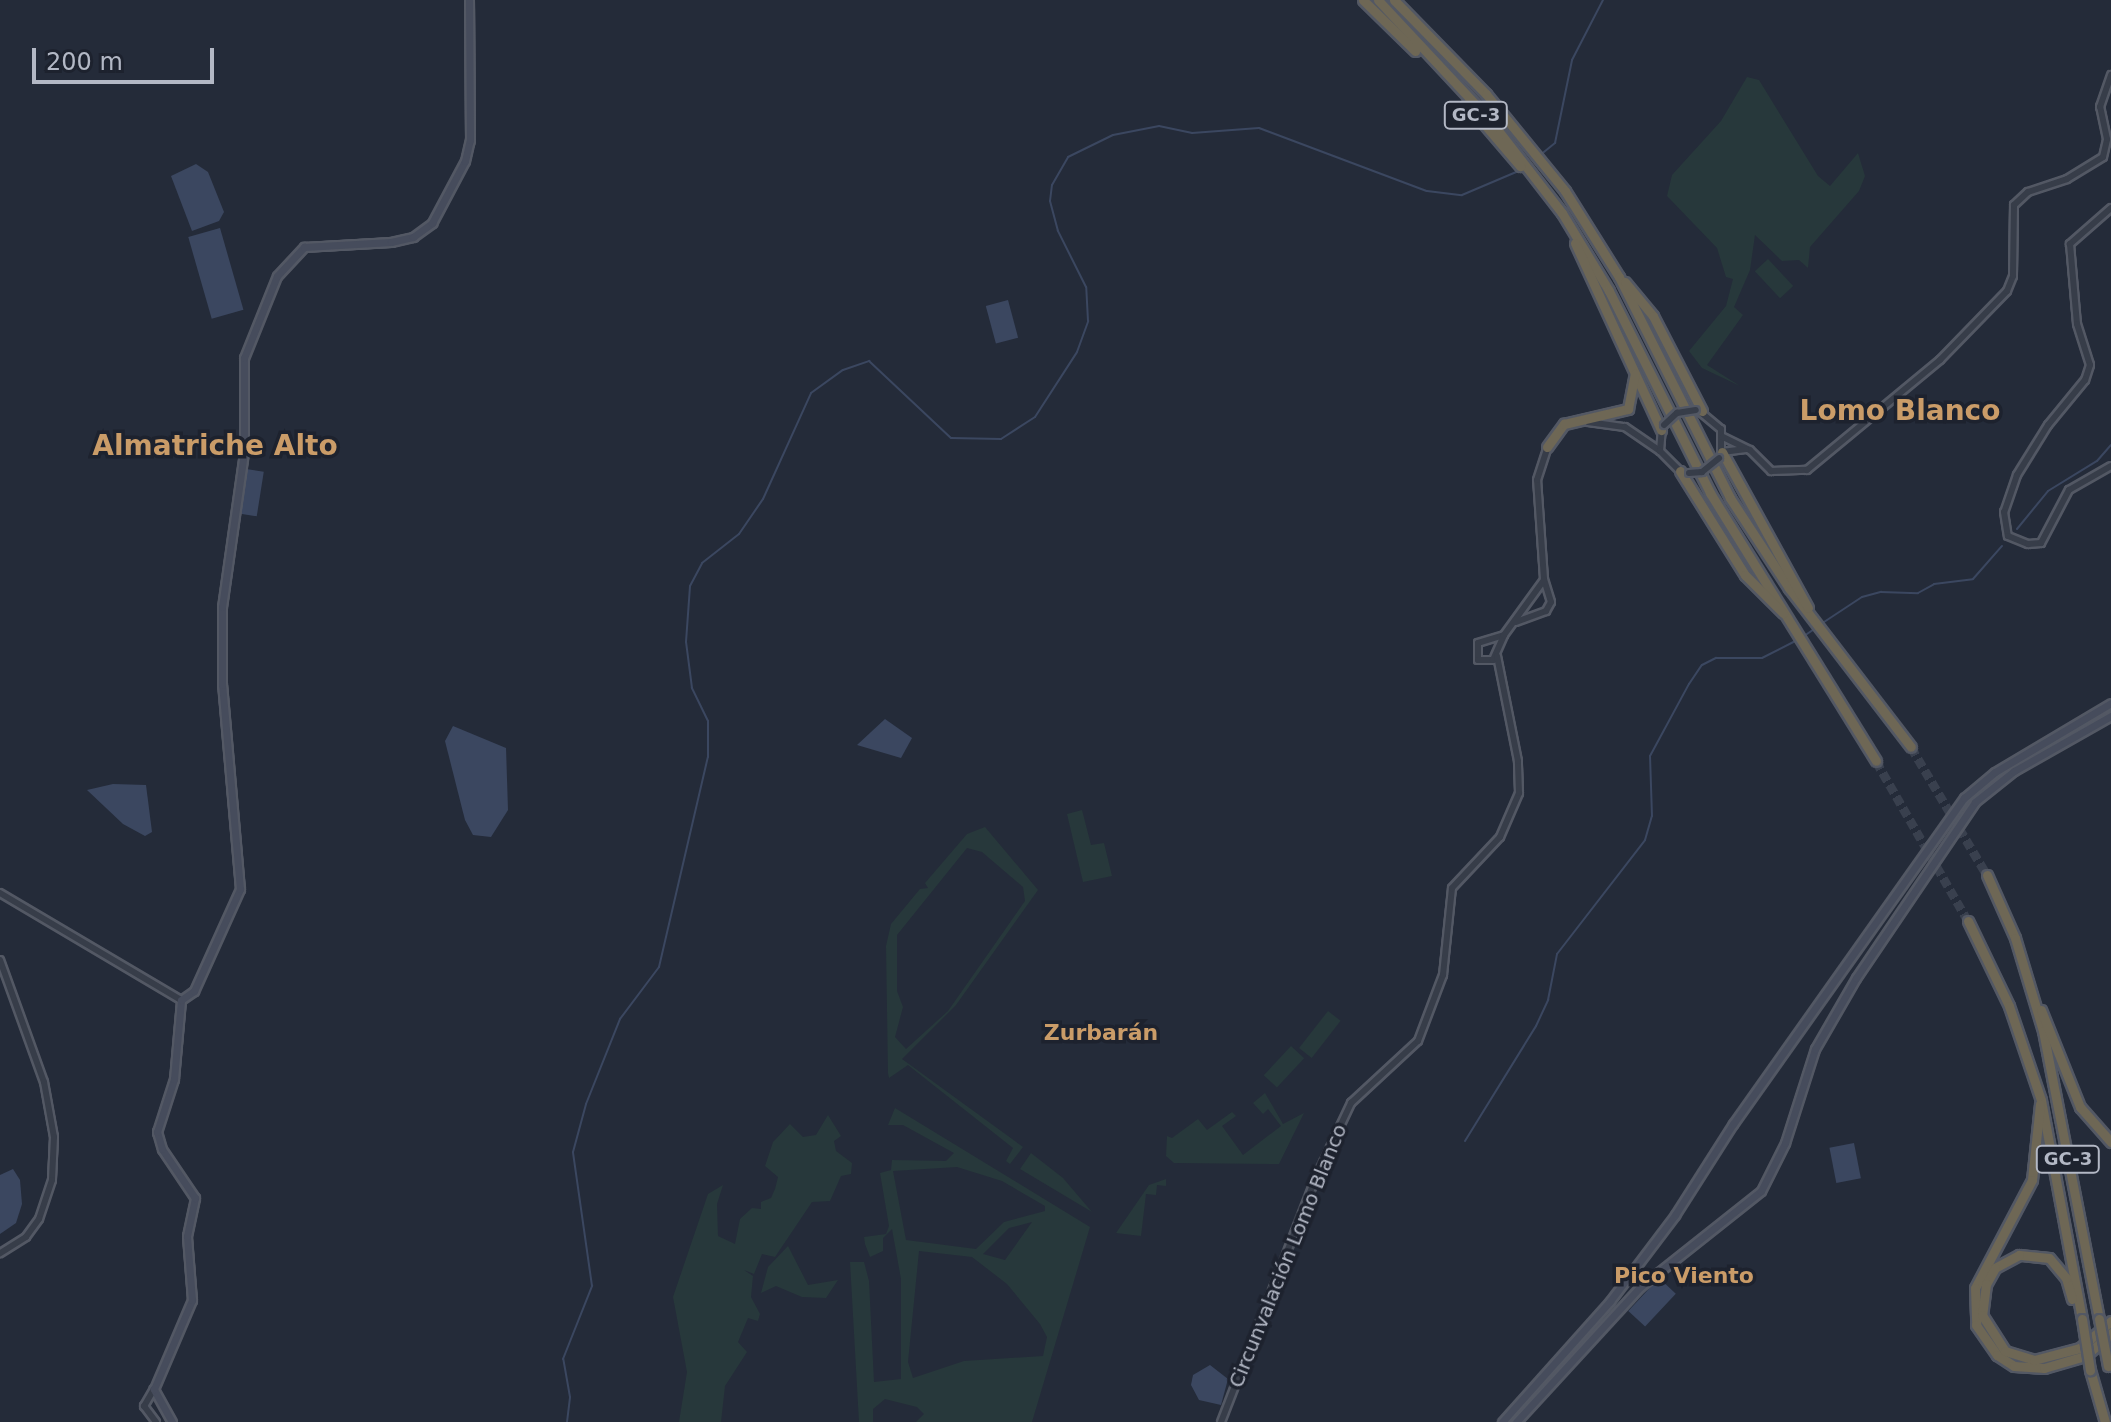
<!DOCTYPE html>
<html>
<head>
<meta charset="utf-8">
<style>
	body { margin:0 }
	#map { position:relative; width:2111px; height:1422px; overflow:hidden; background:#242b39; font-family:"DejaVu Sans",sans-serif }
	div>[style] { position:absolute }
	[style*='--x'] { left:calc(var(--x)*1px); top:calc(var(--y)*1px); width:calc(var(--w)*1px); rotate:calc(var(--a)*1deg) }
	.green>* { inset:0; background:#27383b; transform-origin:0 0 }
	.water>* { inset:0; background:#3b4760; transform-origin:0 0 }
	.stream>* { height:2px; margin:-1px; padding:0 1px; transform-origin:1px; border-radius:1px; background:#3b4760 }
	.motorway-tunnel>* { height:9px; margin-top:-4.5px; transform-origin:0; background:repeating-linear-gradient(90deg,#39404e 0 9px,transparent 0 13.5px) }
	.roads { filter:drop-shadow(2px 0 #535864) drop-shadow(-2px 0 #535864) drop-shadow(0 2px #535864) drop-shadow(0 -2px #535864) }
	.tertiary>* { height:6px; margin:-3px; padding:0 3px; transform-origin:3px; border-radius:3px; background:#373d49 }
	.secondary>* { height:7px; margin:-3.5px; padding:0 3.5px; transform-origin:3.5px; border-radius:3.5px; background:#464c5c }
	.motorway>* { height:9px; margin:-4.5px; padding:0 4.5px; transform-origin:4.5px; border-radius:4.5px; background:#6e6755 }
	.bridges { filter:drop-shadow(2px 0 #535864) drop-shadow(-2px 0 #535864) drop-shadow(0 2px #535864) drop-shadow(0 -2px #535864) }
	.tertiary-bridge>* { height:6px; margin:-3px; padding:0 3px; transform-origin:3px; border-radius:3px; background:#373d49 }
	.motorway-bridge>* { height:9px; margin:-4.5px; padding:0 4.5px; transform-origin:4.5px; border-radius:4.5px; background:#6e6755 }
	span { translate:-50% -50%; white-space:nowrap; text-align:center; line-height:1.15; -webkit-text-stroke:7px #1d222e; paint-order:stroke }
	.shield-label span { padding:2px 6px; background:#1d222e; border:2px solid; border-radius:6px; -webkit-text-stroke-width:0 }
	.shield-label { font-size:18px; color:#b3b8c5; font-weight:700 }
	.street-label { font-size:20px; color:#b3b8c5 }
	.neighbourhood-label { font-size:22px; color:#ca9c68; font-weight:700 }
	.district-label { font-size:28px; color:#ca9c68; font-weight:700 }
	.scale { position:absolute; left:32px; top:48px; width:182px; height:36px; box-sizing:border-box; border:4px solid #b3b8c5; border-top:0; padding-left:10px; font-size:24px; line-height:28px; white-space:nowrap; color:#b3b8c5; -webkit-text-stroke:6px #1d222e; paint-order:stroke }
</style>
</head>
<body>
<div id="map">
	<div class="green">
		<div style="clip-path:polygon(1747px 77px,1759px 80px,1818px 176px,1830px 186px,1858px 153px,1865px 176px,1859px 191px,1810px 247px,1808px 268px,1799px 260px,1782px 261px,1755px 235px,1750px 270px,1734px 307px,1743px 315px,1707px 365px,1740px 386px,1702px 368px,1689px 351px,1726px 306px,1733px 279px,1726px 277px,1717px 248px,1667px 196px,1672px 175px,1721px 121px)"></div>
		<div style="left:1768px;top:259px;width:37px;height:18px;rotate:47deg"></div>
		<div style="clip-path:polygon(1082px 810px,1091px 845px,1104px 843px,1112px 876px,1083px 882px,1067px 814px)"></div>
		<div style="clip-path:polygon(evenodd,985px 827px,1038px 890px,956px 1005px,902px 1059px,1023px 1147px,1010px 1164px,1006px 1161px,1013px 1148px,908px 1065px,889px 1078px,888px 1073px,886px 946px,891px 924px,920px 889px,928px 888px,925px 883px,967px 834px,985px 827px,967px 848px,982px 852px,1023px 887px,1025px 901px,948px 1011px,906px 1049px,895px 1037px,903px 1007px,897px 991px,897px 935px,967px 848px)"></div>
		<div style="left:1328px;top:1011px;width:16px;height:47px;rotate:38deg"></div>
		<div style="left:1291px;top:1046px;width:18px;height:40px;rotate:43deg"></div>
		<div style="clip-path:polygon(1265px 1093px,1283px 1124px,1304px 1113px,1279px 1164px,1174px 1163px,1166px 1156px,1167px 1136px,1172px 1138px,1198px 1119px,1207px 1130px,1232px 1112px,1236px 1116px,1222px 1126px,1243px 1155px,1281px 1126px,1268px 1109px,1263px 1114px,1253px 1103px)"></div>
		<div style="clip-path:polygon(evenodd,895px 1108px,1090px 1227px,1032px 1422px,916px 1422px,924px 1414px,917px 1407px,885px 1399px,873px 1409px,873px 1422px,859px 1422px,850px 1262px,864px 1262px,869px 1281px,874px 1382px,901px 1379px,901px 1279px,892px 1229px,883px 1238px,883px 1251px,870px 1257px,865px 1244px,864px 1237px,886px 1234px,889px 1226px,880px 1173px,891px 1170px,892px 1160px,946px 1161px,954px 1153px,903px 1125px,888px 1125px,895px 1108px,957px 1167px,1002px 1181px,1045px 1206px,1045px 1211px,1004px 1222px,976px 1249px,906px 1240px,893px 1171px,957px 1167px,895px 1108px,1032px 1222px,1005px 1260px,983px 1254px,1009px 1228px,1032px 1222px,895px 1108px,919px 1251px,972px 1257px,1007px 1284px,1040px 1324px,1047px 1337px,1043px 1356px,964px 1361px,913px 1378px,908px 1362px,919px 1251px)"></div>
		<div style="clip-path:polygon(828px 1115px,841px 1136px,834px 1141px,836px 1151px,852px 1163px,851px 1174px,841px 1176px,830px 1201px,812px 1202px,775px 1257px,762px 1254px,754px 1274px,744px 1270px,753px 1276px,751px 1297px,760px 1314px,758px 1321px,748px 1318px,738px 1342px,747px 1352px,725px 1386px,721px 1422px,679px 1422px,687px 1372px,673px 1297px,708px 1194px,723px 1185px,717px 1204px,718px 1236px,735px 1244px,740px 1219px,752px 1208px,761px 1209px,761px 1202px,771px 1198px,775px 1189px,778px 1177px,765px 1166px,773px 1142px,790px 1124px,803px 1137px,816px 1135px)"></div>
		<div style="clip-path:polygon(1031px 1153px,1063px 1178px,1092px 1212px,1020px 1169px)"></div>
		<div style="clip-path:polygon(1166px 1179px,1166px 1186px,1157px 1185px,1156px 1195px,1146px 1194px,1141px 1236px,1116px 1233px,1149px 1185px)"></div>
		<div style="clip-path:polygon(788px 1246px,808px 1285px,838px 1280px,826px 1298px,802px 1297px,776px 1286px,761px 1293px,768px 1267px)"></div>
	</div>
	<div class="water">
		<div style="clip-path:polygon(196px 164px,208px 172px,224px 212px,219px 221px,192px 231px,171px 176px)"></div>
		<div style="left:220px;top:228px;width:85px;height:33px;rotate:74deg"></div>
		<div style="left:1008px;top:300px;width:39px;height:23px;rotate:75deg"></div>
		<div style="left:246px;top:469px;width:18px;height:45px;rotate:9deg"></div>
		<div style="clip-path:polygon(885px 719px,912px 738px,901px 758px,857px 745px)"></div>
		<div style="clip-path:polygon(453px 726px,506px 748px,508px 810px,491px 837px,473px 835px,465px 820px,445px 741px)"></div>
		<div style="clip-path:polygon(113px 784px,146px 785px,152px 832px,145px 836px,123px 824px,87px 790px)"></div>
		<div style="left:1854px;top:1143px;width:36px;height:25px;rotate:79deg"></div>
		<div style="clip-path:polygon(13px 1169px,20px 1180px,22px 1204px,16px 1223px,0 1234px,0 1175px)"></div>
		<div style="left:1659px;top:1278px;width:23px;height:45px;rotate:43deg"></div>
		<div style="clip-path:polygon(1210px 1365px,1228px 1379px,1221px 1405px,1199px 1400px,1191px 1385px,1193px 1375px)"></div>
	</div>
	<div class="stream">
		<div style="--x:1539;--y:156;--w:21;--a:-39"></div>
		<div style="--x:1555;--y:143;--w:85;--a:-78.4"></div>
		<div style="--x:1572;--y:60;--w:68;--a:-62.7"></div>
		<div style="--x:2017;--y:529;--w:49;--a:-50.8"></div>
		<div style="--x:2048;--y:491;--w:57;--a:-31.5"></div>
		<div style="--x:2097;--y:461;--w:21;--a:-49"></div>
		<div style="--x:1821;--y:624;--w:49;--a:-33.4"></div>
		<div style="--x:1862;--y:597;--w:20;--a:-15"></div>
		<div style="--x:1881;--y:592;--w:37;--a:2"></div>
		<div style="--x:1918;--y:593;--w:18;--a:-29"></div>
		<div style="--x:1934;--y:584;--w:39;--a:-7"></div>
		<div style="--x:1973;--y:579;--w:44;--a:-48.7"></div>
		<div style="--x:1804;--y:636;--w:14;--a:-34"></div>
		<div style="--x:1465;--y:1141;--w:135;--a:-58.3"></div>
		<div style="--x:1536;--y:1026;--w:29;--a:-65"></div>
		<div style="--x:1548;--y:1000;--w:47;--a:-78.9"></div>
		<div style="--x:1557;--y:954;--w:144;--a:-52.3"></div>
		<div style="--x:1645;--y:840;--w:25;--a:-74"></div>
		<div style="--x:1652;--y:816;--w:60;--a:-91.9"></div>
		<div style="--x:1650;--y:756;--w:82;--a:-61.6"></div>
		<div style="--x:1689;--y:684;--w:23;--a:-56"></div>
		<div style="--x:1702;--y:665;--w:16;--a:-27"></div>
		<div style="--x:1716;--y:658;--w:46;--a:0"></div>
		<div style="--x:1762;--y:658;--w:38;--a:-27"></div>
		<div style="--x:567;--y:1422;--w:25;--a:-83"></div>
		<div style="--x:570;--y:1397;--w:39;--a:-100"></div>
		<div style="--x:563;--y:1359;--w:79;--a:-68.3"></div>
		<div style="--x:592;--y:1286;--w:135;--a:-98.1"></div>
		<div style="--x:573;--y:1152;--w:50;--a:-74.8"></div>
		<div style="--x:586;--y:1104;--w:92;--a:-68.2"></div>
		<div style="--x:620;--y:1019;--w:65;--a:-53.1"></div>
		<div style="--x:659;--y:967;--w:216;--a:-76.9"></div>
		<div style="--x:708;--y:757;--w:36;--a:-90"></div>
		<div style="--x:708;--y:721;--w:37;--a:-116"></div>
		<div style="--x:692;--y:688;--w:46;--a:-97.4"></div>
		<div style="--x:686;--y:642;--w:56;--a:-85.9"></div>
		<div style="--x:690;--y:586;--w:26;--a:-62"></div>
		<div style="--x:702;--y:563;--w:47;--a:-38.1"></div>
		<div style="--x:739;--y:534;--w:42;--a:-55.6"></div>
		<div style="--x:763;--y:499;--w:116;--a:-65.6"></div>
		<div style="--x:811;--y:393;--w:39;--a:-36"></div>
		<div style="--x:843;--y:370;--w:28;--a:-19"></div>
		<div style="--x:869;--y:361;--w:112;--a:43.2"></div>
		<div style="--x:951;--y:438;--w:50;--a:1.1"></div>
		<div style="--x:1001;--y:439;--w:40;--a:-32.9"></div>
		<div style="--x:1035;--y:417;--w:77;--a:-57.1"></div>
		<div style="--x:1077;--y:352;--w:33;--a:-70"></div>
		<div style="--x:1088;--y:321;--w:34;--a:-93"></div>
		<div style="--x:1086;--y:287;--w:63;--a:-116.6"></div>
		<div style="--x:1058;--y:231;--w:31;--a:-105"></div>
		<div style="--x:1050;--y:201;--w:16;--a:-83"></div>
		<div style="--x:1052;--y:185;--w:32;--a:-60"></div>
		<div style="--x:1068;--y:157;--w:50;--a:-26.1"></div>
		<div style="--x:1113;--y:135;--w:47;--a:-11.1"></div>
		<div style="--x:1159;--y:126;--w:34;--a:12"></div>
		<div style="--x:1192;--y:133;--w:67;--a:-4.3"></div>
		<div style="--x:1259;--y:128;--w:179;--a:20.6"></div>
		<div style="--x:1427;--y:191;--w:35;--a:7"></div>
		<div style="--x:1462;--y:195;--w:64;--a:-23"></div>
	</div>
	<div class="motorway-tunnel">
		<div style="--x:1911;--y:747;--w:149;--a:59.3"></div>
		<div style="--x:1876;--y:761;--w:185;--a:60.1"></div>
	</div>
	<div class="roads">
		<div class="tertiary">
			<div style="--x:2111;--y:208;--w:55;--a:138.7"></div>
			<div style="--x:2070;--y:244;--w:80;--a:85"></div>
			<div style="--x:2077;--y:324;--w:43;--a:72.4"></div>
			<div style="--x:2090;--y:365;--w:16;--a:108"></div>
			<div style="--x:2085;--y:380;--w:58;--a:129.4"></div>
			<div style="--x:2048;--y:425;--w:59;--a:121.8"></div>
			<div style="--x:2017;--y:475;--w:39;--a:109"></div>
			<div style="--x:2004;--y:512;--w:24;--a:81"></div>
			<div style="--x:2008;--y:536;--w:22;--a:22"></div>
			<div style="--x:2028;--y:544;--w:13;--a:-4"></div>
			<div style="--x:2041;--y:543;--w:60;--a:-62.2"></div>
			<div style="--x:2069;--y:490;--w:48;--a:-29.7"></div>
			<div style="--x:1698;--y:410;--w:30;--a:40"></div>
			<div style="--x:1721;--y:429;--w:25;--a:90"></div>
			<div style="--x:1588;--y:422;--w:37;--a:8"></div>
			<div style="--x:1625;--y:427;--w:42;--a:34.4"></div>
			<div style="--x:1662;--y:428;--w:23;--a:95"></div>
			<div style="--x:1660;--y:451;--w:28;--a:45"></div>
			<div style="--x:1723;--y:437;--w:30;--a:26"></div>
			<div style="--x:1750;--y:450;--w:30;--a:45"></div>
			<div style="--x:1771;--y:471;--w:36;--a:-2"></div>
			<div style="--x:1807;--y:470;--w:173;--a:-39.6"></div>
			<div style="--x:1940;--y:360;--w:96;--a:-45.8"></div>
			<div style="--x:2007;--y:291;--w:16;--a:-68"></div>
			<div style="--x:2013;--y:276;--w:71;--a:-89.2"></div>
			<div style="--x:2014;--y:205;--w:19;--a:-43"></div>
			<div style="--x:2028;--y:192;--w:41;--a:-18.4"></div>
			<div style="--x:2067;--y:179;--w:42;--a:-31.4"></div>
			<div style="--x:2103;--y:157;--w:18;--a:-77"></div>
			<div style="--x:2107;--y:139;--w:33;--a:-102"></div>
			<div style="--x:2100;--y:107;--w:34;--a:-71"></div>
			<div style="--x:1722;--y:452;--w:24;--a:-7"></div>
			<div style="--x:1516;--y:622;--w:32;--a:-20"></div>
			<div style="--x:1546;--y:611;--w:10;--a:-61"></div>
			<div style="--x:1551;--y:602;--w:24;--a:-107"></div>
			<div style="--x:1544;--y:579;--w:99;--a:-94"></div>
			<div style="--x:1537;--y:480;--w:36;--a:-72"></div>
			<div style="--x:1504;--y:635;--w:27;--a:163"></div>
			<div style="--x:1478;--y:643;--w:17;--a:90"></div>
			<div style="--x:1478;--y:660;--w:15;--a:0"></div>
			<div style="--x:1493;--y:660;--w:27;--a:-66"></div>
			<div style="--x:1504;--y:635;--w:68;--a:-54"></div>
			<div style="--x:0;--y:893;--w:210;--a:30.6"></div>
			<div style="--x:0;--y:960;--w:130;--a:70.2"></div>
			<div style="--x:44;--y:1082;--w:56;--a:79.7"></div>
			<div style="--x:54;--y:1137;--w:43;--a:92.7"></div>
			<div style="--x:52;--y:1180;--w:41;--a:108.4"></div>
			<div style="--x:39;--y:1219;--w:22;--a:126"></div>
			<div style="--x:26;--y:1237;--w:31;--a:148"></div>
			<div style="--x:154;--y:1389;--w:20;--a:120"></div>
			<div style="--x:144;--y:1406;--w:20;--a:53"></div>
			<div style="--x:1221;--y:1422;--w:265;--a:-68.8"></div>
			<div style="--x:1317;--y:1175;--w:80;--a:-64.7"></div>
			<div style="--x:1351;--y:1103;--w:91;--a:-42.8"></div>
			<div style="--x:1418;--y:1041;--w:71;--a:-69.3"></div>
			<div style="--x:1443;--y:975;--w:87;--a:-84.1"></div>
			<div style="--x:1452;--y:888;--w:70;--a:-46.7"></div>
			<div style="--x:1500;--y:837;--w:48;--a:-66.6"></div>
			<div style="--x:1519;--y:793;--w:32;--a:-92"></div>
			<div style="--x:1518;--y:761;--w:107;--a:-101.3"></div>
		</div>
		<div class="secondary">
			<div style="--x:172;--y:1422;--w:38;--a:-119"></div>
			<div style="--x:154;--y:1389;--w:97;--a:-66.9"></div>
			<div style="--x:192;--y:1300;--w:64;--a:-94.5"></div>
			<div style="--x:187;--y:1236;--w:39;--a:-78"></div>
			<div style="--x:195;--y:1198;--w:59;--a:-124"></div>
			<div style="--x:162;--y:1149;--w:18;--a:-106"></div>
			<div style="--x:157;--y:1132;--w:56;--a:-72.2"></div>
			<div style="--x:174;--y:1079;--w:79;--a:-84.9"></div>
			<div style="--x:181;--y:1000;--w:16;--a:-35"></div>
			<div style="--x:194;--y:991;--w:112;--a:-65.7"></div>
			<div style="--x:240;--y:889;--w:205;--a:-95"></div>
			<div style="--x:222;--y:685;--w:78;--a:-90"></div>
			<div style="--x:222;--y:607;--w:157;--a:-81.9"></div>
			<div style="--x:244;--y:452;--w:94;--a:-90"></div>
			<div style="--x:244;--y:358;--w:88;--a:-68.1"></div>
			<div style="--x:277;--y:276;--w:40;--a:-47"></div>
			<div style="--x:304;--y:247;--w:87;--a:-3.3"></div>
			<div style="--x:391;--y:242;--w:23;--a:-13"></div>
			<div style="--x:413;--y:237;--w:24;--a:-36"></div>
			<div style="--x:432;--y:223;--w:70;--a:-62"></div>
			<div style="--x:465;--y:161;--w:22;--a:-77"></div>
			<div style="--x:470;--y:140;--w:140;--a:-90.4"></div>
			<div style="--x:1502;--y:1422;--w:162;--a:-48.2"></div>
			<div style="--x:1610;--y:1301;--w:108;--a:-52.9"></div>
			<div style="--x:1675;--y:1215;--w:108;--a:-57.5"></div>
			<div style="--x:1733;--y:1124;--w:400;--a:-54.7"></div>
			<div style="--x:1964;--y:798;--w:40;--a:-40"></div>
			<div style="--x:1995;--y:772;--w:135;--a:-30.7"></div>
			<div style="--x:1516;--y:1422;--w:183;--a:-47.4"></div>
			<div style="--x:1640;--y:1287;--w:154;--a:-38.4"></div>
			<div style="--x:1761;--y:1191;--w:54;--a:-63.4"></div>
			<div style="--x:1785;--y:1143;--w:99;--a:-72.3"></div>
			<div style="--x:1815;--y:1049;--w:82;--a:-60"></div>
			<div style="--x:1856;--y:978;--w:212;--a:-55.9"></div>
			<div style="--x:1975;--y:802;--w:50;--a:-38.5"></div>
			<div style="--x:2014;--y:771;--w:112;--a:-29.6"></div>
		</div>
		<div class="motorway">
			<div style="--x:1363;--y:0;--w:73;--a:44.4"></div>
			<div style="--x:1378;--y:0;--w:164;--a:47"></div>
			<div style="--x:1490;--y:120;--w:118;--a:52.3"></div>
			<div style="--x:1562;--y:213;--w:91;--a:58.9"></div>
			<div style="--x:1609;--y:291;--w:226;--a:63.4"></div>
			<div style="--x:1710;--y:493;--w:315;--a:58.2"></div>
			<div style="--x:1394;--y:0;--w:132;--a:45.6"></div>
			<div style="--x:1486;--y:94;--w:125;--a:50.8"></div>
			<div style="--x:1565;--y:191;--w:102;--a:57.9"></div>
			<div style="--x:1619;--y:277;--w:247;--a:63.3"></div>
			<div style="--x:1730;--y:498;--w:108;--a:56.8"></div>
			<div style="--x:1789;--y:588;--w:200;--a:52.5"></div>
			<div style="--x:1467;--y:104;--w:82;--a:49.5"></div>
			<div style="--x:1575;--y:243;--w:206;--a:65.3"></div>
			<div style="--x:1625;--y:282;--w:44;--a:50.5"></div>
			<div style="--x:1653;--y:316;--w:107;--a:62.7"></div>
			<div style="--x:1547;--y:447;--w:29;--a:-54"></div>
			<div style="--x:1564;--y:424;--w:66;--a:-13.2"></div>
			<div style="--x:1628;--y:409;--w:36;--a:-79"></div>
			<div style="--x:1722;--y:452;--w:178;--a:61.1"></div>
			<div style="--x:1680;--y:471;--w:123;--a:58"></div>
			<div style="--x:1745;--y:575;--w:54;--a:45"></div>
			<div style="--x:1987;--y:875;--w:69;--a:66"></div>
			<div style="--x:2015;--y:938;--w:97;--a:73.2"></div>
			<div style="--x:2043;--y:1031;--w:293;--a:79"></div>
			<div style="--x:1968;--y:921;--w:94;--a:64.2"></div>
			<div style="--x:2009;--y:1006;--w:99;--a:71.2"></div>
			<div style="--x:2041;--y:1100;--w:223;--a:79.4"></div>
			<div style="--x:2041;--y:1010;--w:105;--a:68.1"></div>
			<div style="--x:2080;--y:1107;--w:47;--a:48.5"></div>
			<div style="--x:2040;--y:1104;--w:76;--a:96"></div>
			<div style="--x:2032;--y:1180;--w:122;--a:117.8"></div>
			<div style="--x:1975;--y:1288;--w:37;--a:88"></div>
			<div style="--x:1976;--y:1325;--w:37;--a:55"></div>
			<div style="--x:1997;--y:1355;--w:20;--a:33"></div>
			<div style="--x:2014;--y:1366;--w:30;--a:4"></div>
			<div style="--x:2044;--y:1368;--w:43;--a:-16.3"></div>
			<div style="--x:2085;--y:1356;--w:35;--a:-41"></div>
			<div style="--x:2072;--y:1299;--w:22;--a:-106"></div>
			<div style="--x:2066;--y:1278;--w:26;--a:-130"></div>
			<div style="--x:2049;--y:1258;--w:30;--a:-174"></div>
			<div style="--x:2019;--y:1255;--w:27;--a:152"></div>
			<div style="--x:1995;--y:1268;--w:18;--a:119"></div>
			<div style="--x:1986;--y:1284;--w:31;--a:97"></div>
			<div style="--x:1982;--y:1315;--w:43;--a:57.4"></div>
			<div style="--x:2005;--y:1351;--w:30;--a:17"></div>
			<div style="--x:2034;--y:1360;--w:48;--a:-14.6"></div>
			<div style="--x:2080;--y:1348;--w:41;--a:-41.1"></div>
			<div style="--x:2090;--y:1370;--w:54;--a:73.9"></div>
		</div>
	</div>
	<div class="bridges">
		<div class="tertiary-bridge">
			<div style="--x:1664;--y:425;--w:18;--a:-43"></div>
			<div style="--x:1677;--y:413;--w:19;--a:-9"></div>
			<div style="--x:1689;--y:473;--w:13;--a:-4"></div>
			<div style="--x:1702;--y:472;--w:22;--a:-39"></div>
		</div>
		<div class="motorway-bridge">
			<div style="--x:2082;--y:1319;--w:52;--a:81.1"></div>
			<div style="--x:2099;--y:1319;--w:48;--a:79.2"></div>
		</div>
	</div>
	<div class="shield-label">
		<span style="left:1476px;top:115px">GC-3</span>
		<span style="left:2068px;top:1159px">GC-3</span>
	</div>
	<div class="street-label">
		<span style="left:1288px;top:1256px;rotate:-68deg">Circunvalación Lomo Blanco</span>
	</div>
	<div class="neighbourhood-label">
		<span style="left:1101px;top:1033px">Zurbarán</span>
		<span style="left:1684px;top:1276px">Pico Viento</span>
	</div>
	<div class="district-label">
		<span style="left:1900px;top:411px">Lomo Blanco</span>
		<span style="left:215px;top:446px">Almatriche Alto</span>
	</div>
	<div class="scale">200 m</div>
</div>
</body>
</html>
